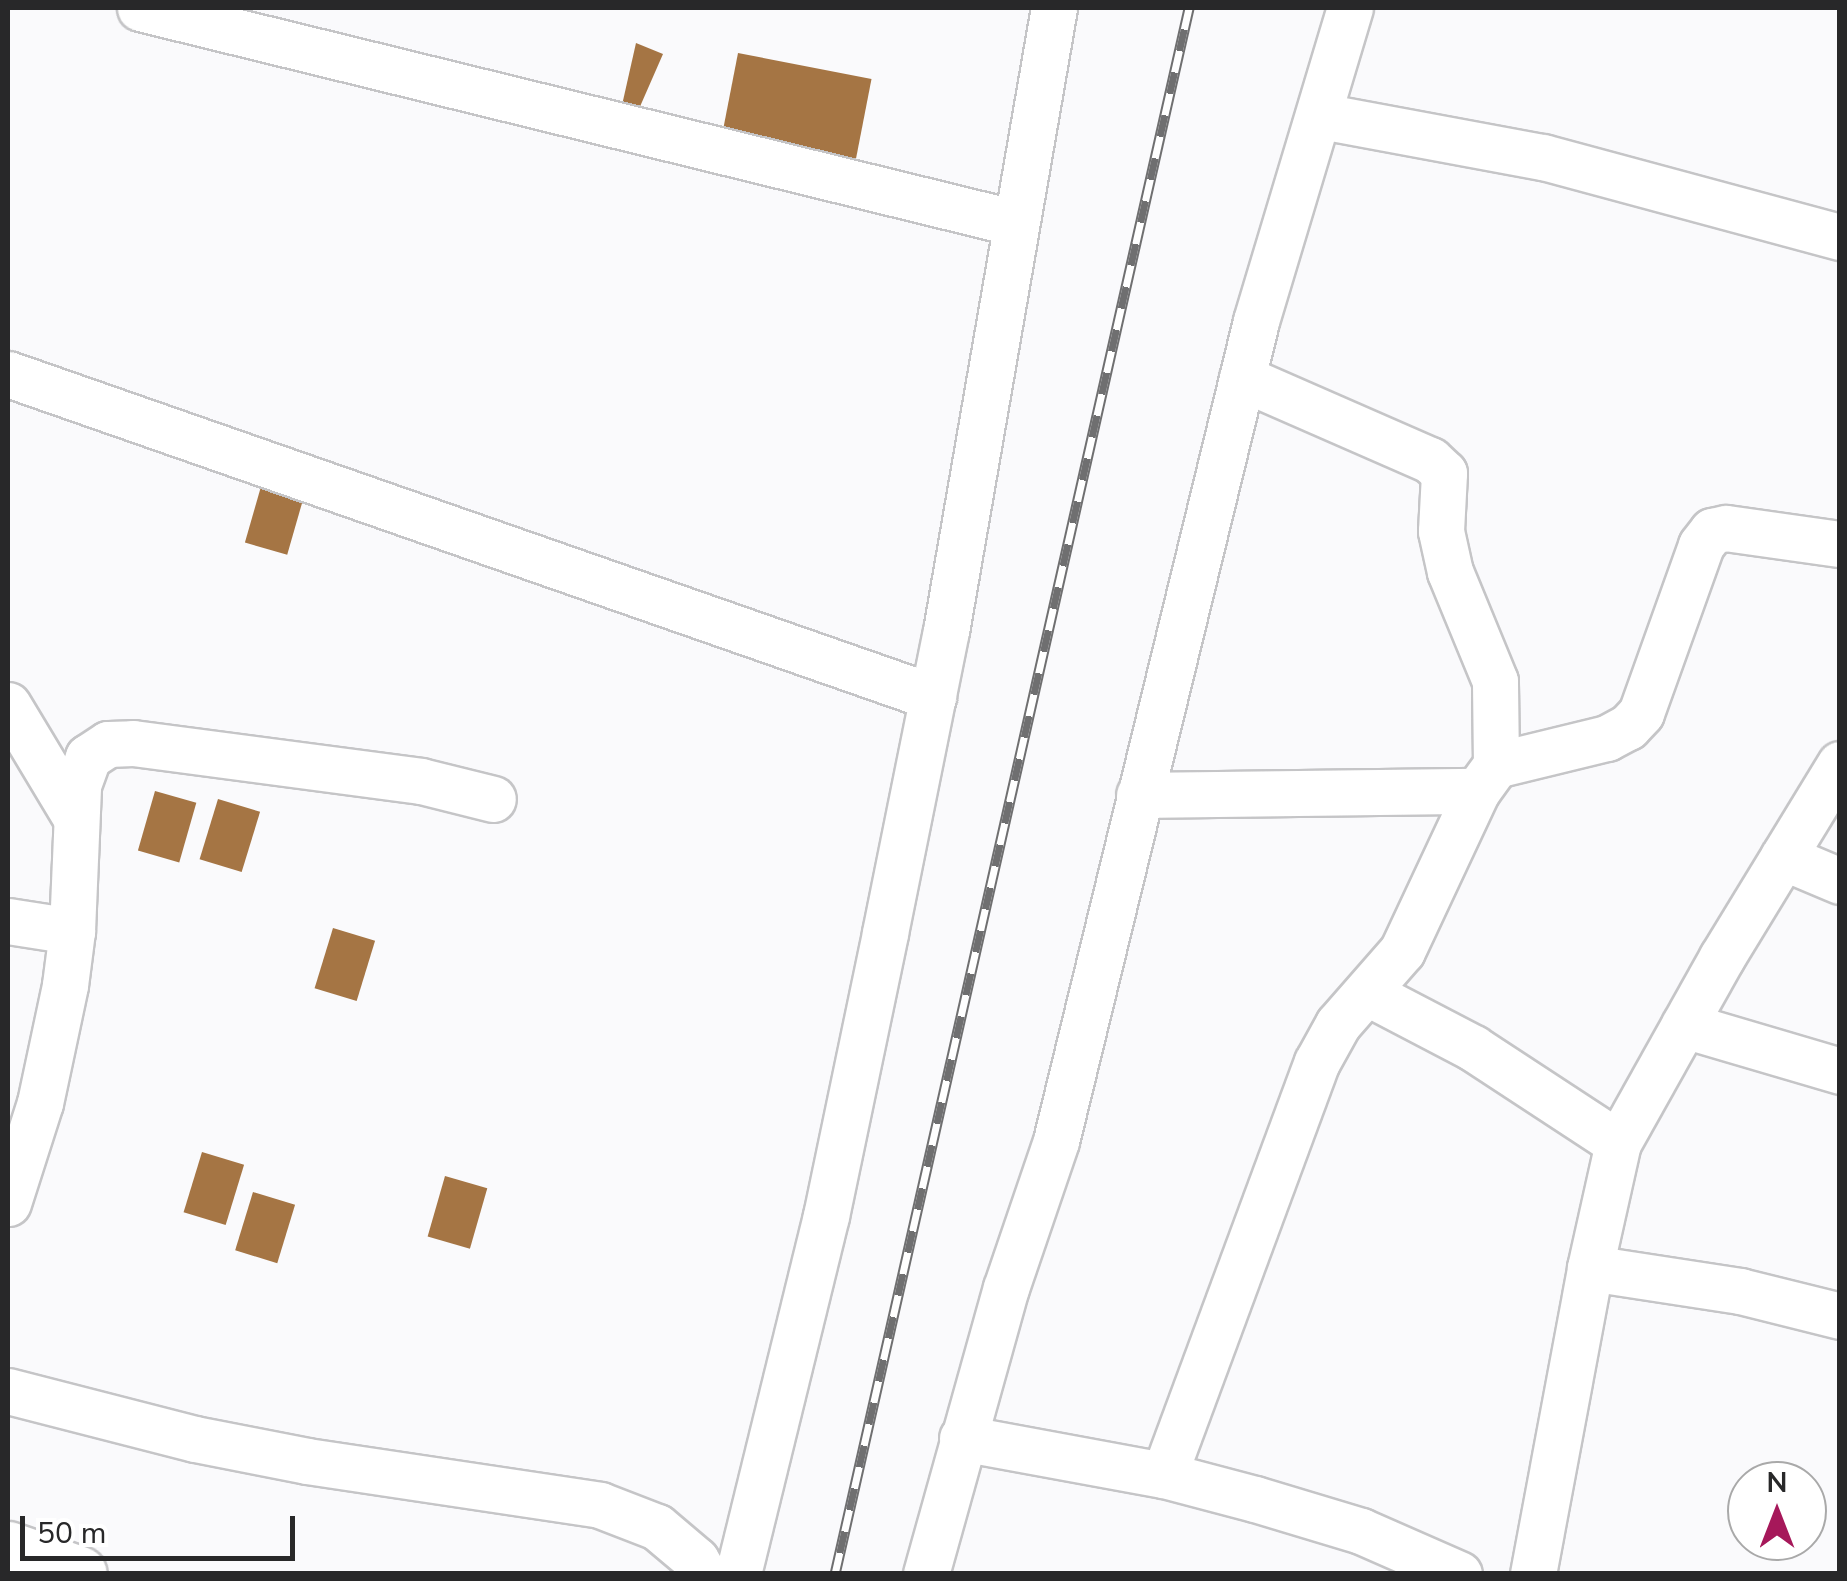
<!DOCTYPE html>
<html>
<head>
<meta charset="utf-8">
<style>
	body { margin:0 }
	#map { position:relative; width:1847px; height:1581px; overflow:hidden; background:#fafafc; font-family:"Nunito Sans",sans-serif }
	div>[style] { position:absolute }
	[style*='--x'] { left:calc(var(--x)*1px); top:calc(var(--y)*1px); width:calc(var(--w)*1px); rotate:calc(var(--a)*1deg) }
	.building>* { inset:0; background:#a57544; transform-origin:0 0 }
	.roads { filter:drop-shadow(2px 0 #c5c5c7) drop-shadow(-2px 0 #c5c5c7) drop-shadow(0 2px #c5c5c7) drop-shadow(0 -2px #c5c5c7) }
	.minor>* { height:45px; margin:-22.5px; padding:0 22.5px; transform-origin:22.5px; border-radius:22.5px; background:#fff }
	.primary>* { height:55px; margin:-27.5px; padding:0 27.5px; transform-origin:27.5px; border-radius:27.5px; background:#fff }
	.rail>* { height:11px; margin-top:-5.5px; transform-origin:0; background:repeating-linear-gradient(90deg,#fff 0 22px,#6f6f70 0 44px); box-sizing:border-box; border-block:2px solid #6f6f70 }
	span { translate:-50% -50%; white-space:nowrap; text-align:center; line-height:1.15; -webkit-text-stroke:8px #fff; paint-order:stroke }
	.frame { position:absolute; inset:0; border:10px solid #282829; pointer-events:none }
	.north { position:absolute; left:1727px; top:1461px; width:100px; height:100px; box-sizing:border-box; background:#fff; border:2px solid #a9a9a9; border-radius:50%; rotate:0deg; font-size:28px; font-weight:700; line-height:40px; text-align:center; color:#282829 }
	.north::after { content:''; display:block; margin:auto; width:35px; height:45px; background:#a6185a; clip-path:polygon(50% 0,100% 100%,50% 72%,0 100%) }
	.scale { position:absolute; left:20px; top:1516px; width:275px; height:45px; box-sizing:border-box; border:5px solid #282829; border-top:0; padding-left:12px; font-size:30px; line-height:35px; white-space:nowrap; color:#282829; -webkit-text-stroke:8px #fff; paint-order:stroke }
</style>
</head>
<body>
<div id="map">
	<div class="building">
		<div style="clip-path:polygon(636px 43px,663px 54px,635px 118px,620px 114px)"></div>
		<div style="left:738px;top:53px;width:136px;height:89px;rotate:11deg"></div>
		<div style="left:262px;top:483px;width:44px;height:62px;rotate:16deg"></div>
		<div style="left:155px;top:791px;width:43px;height:62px;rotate:16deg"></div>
		<div style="left:218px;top:799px;width:44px;height:63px;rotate:17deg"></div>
		<div style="left:333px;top:928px;width:44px;height:63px;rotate:17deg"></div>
		<div style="left:202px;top:1152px;width:44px;height:63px;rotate:17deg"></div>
		<div style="left:445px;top:1176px;width:44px;height:63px;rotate:16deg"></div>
		<div style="left:253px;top:1192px;width:44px;height:61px;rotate:17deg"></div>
	</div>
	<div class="roads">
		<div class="minor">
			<div style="--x:140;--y:8;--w:902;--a:13.79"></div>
			<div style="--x:1321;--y:116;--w:226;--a:10.5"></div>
			<div style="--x:1543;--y:157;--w:308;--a:15.1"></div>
			<div style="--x:8;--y:374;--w:980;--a:19.25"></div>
			<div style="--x:8;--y:705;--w:132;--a:59"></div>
			<div style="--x:1496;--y:765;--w:114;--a:-13.7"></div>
			<div style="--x:1607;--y:738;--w:24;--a:-28"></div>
			<div style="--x:1628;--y:727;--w:19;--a:-47"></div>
			<div style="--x:1641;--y:713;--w:178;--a:-70.3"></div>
			<div style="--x:1701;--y:545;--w:18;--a:-52"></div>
			<div style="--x:1712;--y:531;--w:14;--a:-12"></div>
			<div style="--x:1726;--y:528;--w:115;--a:8"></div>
			<div style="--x:1139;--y:795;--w:338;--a:-0.7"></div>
			<div style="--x:1783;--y:857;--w:62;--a:22.8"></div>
			<div style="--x:8;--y:921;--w:65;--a:8.9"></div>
			<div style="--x:1368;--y:993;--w:119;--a:27.6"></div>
			<div style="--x:1473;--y:1048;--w:173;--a:33.2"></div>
			<div style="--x:1684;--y:1025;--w:163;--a:16.4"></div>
			<div style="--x:8;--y:1203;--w:105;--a:-72.3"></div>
			<div style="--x:40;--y:1103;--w:121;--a:-78"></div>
			<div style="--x:65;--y:985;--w:54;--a:-82.6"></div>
			<div style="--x:72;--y:931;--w:146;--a:-87.6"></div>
			<div style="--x:78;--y:785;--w:30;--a:-70"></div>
			<div style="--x:88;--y:757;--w:24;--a:-33"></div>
			<div style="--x:108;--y:744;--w:25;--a:-2"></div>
			<div style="--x:133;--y:743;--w:290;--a:7.5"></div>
			<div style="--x:421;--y:781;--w:74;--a:14"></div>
			<div style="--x:1590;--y:1268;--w:152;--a:8.7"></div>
			<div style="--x:1740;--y:1291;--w:103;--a:14"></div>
			<div style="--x:8;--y:1391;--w:193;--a:14.4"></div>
			<div style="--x:195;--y:1439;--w:114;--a:11.1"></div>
			<div style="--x:307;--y:1461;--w:296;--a:8.5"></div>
			<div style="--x:600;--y:1505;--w:61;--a:21.1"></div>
			<div style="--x:657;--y:1527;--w:51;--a:40.2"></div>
			<div style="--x:696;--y:1560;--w:16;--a:60"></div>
			<div style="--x:962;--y:1438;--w:205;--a:10.4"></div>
			<div style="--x:1164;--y:1475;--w:94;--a:14.8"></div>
			<div style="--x:1255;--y:1499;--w:111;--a:16.8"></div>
			<div style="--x:1361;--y:1531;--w:107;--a:23.7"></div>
			<div style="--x:1164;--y:1475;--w:440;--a:-69.7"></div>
			<div style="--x:1317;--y:1062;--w:43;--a:-61.1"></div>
			<div style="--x:1338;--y:1024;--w:97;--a:-48.8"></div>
			<div style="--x:1402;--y:951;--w:177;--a:-64.9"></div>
			<div style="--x:1477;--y:791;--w:32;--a:-54"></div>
			<div style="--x:1496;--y:765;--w:84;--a:-90.7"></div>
			<div style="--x:1495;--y:681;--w:118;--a:-112.4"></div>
			<div style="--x:1450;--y:572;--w:42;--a:-102.4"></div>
			<div style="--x:1441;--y:531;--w:58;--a:-87"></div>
			<div style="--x:1444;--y:473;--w:19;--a:-137"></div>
			<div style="--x:1430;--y:460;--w:205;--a:-156.4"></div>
			<div style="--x:738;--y:1574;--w:369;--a:-76.2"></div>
			<div style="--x:826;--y:1216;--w:289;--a:-78.2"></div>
			<div style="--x:885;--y:933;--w:308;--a:-78.6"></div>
			<div style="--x:946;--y:631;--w:632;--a:-80.17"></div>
			<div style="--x:926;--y:1574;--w:297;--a:-74.4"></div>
			<div style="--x:1006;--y:1288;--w:155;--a:-71.2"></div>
			<div style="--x:1056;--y:1141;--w:844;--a:-76.29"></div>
			<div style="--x:1256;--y:321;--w:327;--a:-73.3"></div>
			<div style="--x:1533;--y:1574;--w:311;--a:-79.4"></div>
			<div style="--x:1590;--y:1268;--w:128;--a:-77.4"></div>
			<div style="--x:1618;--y:1143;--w:213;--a:-60.8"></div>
			<div style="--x:1722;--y:957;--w:226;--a:-58.6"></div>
		</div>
		<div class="primary">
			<div style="--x:8;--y:1549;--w:75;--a:19.4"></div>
		</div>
	</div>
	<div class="rail">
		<div style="--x:835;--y:1574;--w:1606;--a:-77.26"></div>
	</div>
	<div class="frame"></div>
	<div class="north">N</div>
	<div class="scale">50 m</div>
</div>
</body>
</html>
